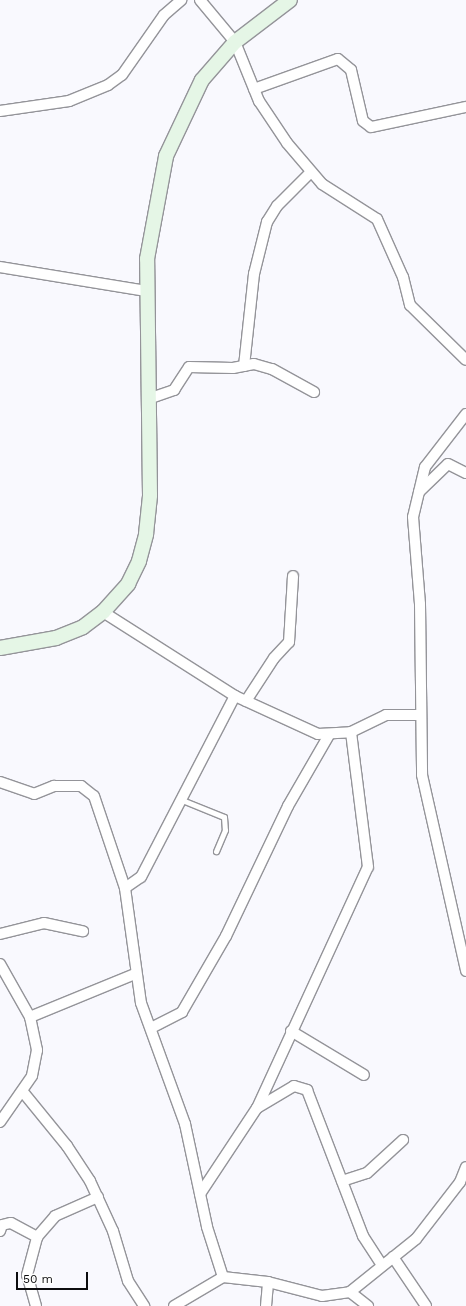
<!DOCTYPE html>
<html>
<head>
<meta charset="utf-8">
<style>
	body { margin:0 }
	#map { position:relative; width:466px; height:1306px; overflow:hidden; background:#f9f9fe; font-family:"Work Sans",sans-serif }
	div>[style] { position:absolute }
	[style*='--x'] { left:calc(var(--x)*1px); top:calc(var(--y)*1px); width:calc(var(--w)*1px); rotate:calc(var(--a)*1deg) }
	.roads { filter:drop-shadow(1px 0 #949499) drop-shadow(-1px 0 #949499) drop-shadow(0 1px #949499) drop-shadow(0 -1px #949499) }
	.service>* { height:5px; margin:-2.5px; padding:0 2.5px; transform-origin:2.5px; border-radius:2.5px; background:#fff }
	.minor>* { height:10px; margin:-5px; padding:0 5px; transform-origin:5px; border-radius:5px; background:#fff }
	.secondary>* { height:14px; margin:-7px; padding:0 7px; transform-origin:7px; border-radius:7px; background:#e5f6e6 }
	span { translate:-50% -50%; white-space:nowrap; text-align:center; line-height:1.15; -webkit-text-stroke:3px #fff; paint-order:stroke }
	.scale { position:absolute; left:16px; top:1272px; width:72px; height:18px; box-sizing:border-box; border:2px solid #0d0d0f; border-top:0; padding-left:5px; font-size:12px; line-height:14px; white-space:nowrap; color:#0d0d0f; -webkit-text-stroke:3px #fff; paint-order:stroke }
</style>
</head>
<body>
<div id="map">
	<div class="roads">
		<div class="service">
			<div style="--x:182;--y:800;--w:45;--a:22"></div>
			<div style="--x:224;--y:817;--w:13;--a:86"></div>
			<div style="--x:225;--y:830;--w:23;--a:113"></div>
		</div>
		<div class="minor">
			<div style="--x:200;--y:0;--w:55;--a:50.2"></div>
			<div style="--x:235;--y:42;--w:64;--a:67.9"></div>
			<div style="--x:259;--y:101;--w:50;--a:56.3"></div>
			<div style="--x:287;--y:143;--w:54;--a:49.5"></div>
			<div style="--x:322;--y:184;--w:65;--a:32.5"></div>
			<div style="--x:377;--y:219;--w:64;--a:65.9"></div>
			<div style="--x:403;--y:277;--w:29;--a:76"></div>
			<div style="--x:410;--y:305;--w:78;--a:44.5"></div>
			<div style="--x:254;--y:89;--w:89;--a:-19.7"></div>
			<div style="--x:338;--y:59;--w:17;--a:40"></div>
			<div style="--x:351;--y:70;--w:52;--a:76.8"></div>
			<div style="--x:363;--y:121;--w:10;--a:37"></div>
			<div style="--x:371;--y:127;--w:97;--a:-11.9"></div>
			<div style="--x:0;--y:111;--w:70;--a:-8.2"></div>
			<div style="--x:69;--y:101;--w:42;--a:-22.3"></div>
			<div style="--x:108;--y:85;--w:17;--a:-36"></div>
			<div style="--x:122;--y:75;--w:73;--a:-55"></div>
			<div style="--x:164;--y:15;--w:23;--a:-41"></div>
			<div style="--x:0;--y:267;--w:148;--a:9.3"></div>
			<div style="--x:244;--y:366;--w:93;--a:-83.8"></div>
			<div style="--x:254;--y:274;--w:54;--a:-76"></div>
			<div style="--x:267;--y:222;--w:19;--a:-58"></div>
			<div style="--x:277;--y:206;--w:48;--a:-45"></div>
			<div style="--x:148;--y:399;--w:28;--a:-19"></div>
			<div style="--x:174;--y:390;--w:27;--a:-57"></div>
			<div style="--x:189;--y:367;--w:44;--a:1.3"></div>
			<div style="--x:233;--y:368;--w:21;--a:-11"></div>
			<div style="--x:254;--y:364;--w:19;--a:16"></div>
			<div style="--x:272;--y:369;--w:48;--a:28.7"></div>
			<div style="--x:466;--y:414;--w:67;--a:127.7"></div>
			<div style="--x:425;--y:467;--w:51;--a:103.5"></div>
			<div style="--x:413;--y:517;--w:87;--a:85.4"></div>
			<div style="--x:420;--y:604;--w:171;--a:89.3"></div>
			<div style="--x:422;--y:775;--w:201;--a:77.3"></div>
			<div style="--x:419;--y:492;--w:40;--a:-44"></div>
			<div style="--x:448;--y:464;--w:20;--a:27"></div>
			<div style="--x:103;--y:612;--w:156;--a:32.5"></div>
			<div style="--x:235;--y:696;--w:91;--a:24.6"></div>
			<div style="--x:318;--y:734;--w:33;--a:-3"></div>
			<div style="--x:351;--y:732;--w:39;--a:-26"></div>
			<div style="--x:386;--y:715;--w:35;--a:0"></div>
			<div style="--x:246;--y:701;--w:51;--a:-56.9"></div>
			<div style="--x:274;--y:658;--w:22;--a:-47"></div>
			<div style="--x:289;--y:642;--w:66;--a:-86.5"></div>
			<div style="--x:0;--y:782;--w:36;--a:19"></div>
			<div style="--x:34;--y:794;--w:22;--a:-22"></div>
			<div style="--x:54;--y:786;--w:27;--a:0"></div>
			<div style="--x:81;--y:786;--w:16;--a:38"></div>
			<div style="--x:94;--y:796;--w:97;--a:71.4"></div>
			<div style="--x:125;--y:888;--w:116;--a:82.1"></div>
			<div style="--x:141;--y:1003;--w:129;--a:70"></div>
			<div style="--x:185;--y:1124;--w:105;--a:77.9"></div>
			<div style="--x:207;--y:1227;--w:52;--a:72.3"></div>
			<div style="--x:125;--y:888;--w:19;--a:-35"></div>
			<div style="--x:141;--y:877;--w:204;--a:-62.6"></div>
			<div style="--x:0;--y:934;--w:45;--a:-14"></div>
			<div style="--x:44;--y:923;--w:40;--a:12"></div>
			<div style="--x:0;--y:964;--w:61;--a:60.5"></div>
			<div style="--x:30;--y:1017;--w:34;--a:78"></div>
			<div style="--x:37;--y:1050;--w:26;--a:101"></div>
			<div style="--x:32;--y:1076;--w:56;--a:124.8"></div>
			<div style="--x:30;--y:1017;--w:113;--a:-22.3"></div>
			<div style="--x:151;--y:1028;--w:35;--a:-27"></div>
			<div style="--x:182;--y:1012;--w:88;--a:-59.9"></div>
			<div style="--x:226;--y:936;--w:144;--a:-64.5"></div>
			<div style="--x:288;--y:806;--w:82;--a:-60"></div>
			<div style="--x:291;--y:1031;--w:85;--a:31.1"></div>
			<div style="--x:23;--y:1092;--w:70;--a:50.8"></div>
			<div style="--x:67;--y:1146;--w:42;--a:56.7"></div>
			<div style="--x:90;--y:1181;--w:55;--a:65.3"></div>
			<div style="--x:113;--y:1231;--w:52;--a:73.3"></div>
			<div style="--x:128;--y:1281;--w:30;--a:57"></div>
			<div style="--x:257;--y:1108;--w:43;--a:-30.7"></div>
			<div style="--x:294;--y:1086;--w:14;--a:17"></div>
			<div style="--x:307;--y:1090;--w:156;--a:69"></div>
			<div style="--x:363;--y:1236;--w:35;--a:57"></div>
			<div style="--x:342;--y:1181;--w:26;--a:-18"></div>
			<div style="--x:367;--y:1173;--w:49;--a:-42.5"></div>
			<div style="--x:200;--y:1194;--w:103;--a:-56.5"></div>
			<div style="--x:257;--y:1108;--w:265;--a:-65.3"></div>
			<div style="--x:368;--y:867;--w:136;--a:-97.2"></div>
			<div style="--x:0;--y:1231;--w:6;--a:-72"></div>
			<div style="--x:2;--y:1225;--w:9;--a:-13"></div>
			<div style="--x:11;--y:1223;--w:30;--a:28"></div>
			<div style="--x:393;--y:1257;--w:59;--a:56"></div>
			<div style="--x:350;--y:1292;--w:23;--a:38"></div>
			<div style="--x:36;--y:1306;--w:32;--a:-106"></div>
			<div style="--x:27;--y:1275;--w:39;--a:-75"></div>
			<div style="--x:37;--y:1237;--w:28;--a:-49"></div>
			<div style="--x:55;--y:1216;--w:47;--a:-23.8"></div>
			<div style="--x:174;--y:1306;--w:57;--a:-30.6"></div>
			<div style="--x:223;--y:1277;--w:45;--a:6.3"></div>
			<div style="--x:268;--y:1282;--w:56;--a:14.5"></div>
			<div style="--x:322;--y:1296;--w:28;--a:-8"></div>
			<div style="--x:350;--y:1292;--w:85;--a:-38.8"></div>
			<div style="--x:416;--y:1239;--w:72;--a:-52.3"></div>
			<div style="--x:460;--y:1182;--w:16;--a:-68"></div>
			<div style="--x:266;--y:1306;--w:24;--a:-85"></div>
		</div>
		<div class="secondary">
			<div style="--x:0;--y:648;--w:57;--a:-10.1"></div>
			<div style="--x:56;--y:638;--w:29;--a:-22"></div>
			<div style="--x:83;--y:627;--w:25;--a:-37"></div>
			<div style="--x:103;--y:612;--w:38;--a:-48"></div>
			<div style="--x:128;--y:584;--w:25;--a:-64"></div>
			<div style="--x:139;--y:561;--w:28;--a:-75"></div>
			<div style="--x:146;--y:534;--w:39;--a:-84"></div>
			<div style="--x:150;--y:495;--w:236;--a:-90.7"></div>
			<div style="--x:147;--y:259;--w:105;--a:-79.5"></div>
			<div style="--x:166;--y:156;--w:84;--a:-64.7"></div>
			<div style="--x:202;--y:80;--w:50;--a:-49"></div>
			<div style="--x:235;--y:42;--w:69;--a:-37.4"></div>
		</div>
	</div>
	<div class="scale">50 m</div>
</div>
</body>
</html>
